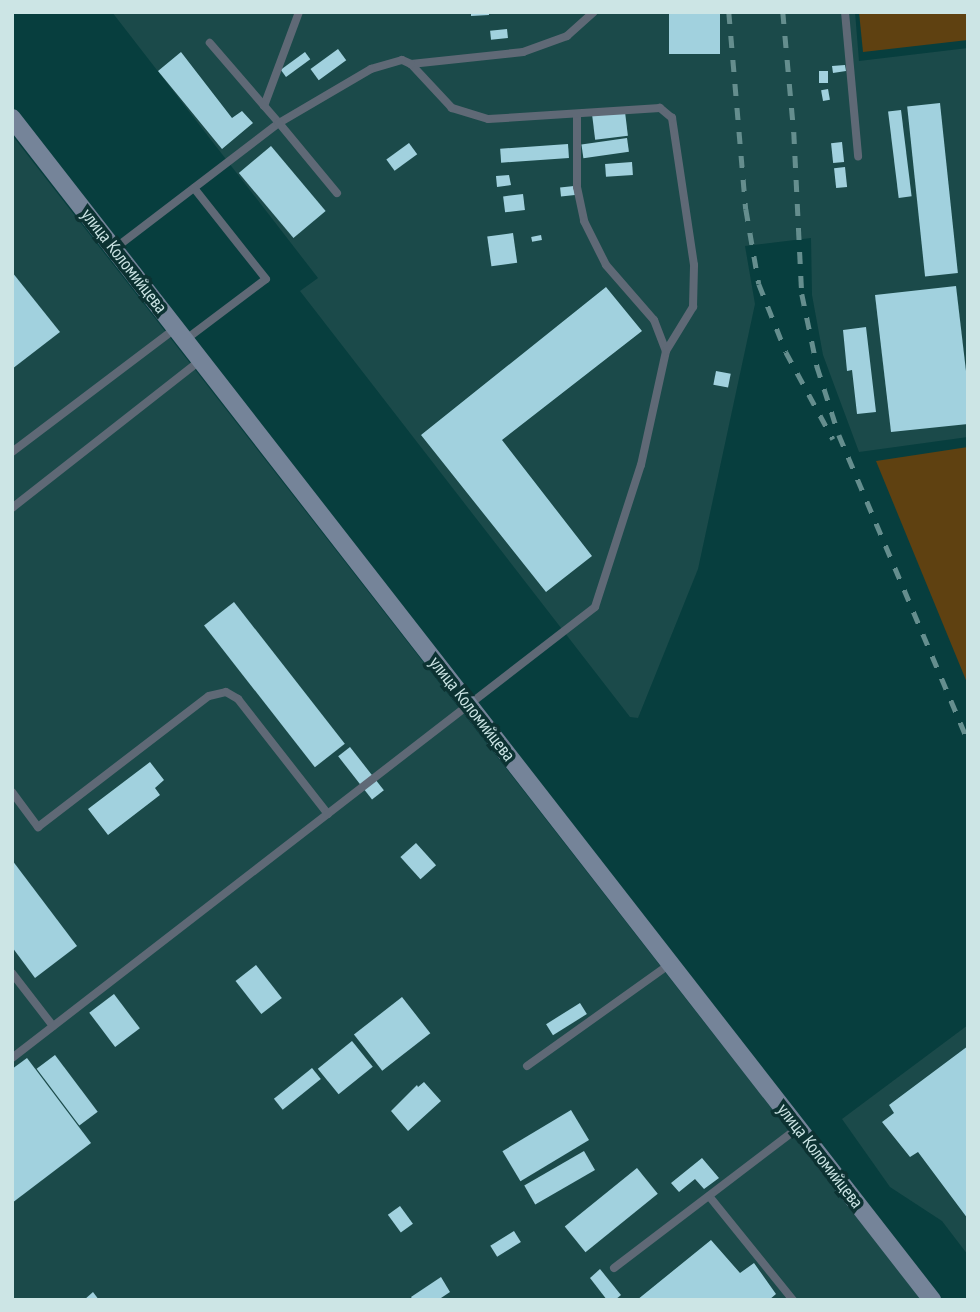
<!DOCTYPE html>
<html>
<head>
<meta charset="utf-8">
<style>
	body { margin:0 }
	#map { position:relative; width:980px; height:1312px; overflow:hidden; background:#073e3e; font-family:"PT Sans Narrow",sans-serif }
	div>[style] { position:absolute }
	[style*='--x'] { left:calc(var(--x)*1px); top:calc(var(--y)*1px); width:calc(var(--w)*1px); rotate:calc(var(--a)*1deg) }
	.built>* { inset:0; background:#1b4a4a }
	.green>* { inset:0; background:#5f4111 }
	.building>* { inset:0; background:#a1d1de; transform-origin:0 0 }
	.lane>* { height:8px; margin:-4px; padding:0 4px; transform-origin:4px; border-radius:4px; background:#5f6976 }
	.secondary>* { height:18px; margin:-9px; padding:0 9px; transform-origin:9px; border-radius:9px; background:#758499 }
	.rail>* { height:4.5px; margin-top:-2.25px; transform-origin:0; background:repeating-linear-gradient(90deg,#658e8e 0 12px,transparent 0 24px) }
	span { translate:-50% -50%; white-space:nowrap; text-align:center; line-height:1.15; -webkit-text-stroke:7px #0c3232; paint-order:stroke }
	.street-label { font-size:18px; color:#cce5e5 }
	.frame { position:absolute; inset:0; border:14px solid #cce5e5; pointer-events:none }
</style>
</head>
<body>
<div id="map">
	<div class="built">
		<div style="clip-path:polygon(112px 12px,855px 12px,859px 61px,968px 48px,968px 437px,859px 452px,823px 355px,812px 295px,811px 238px,745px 246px,755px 304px,698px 569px,638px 718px,630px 717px,300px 291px,318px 278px)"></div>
		<div style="clip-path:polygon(12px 135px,921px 1300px,12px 1300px)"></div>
		<div style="clip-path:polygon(968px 1025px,968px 1255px,942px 1221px,890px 1187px,842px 1119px)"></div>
	</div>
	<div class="green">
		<div style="clip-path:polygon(859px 12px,968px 12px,968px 40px,863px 52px)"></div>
		<div style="clip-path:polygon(968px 447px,968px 685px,876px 461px)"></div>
	</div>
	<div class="building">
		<div style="clip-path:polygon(471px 12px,489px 12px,489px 15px,471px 16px)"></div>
		<div style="left:669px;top:12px;width:51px;height:42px"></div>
		<div style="left:507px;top:29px;width:9px;height:17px;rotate:84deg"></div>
		<div style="left:338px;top:49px;width:14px;height:34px;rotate:54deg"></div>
		<div style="clip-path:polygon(181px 52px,232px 118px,242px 111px,253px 123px,222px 149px,158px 71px)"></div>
		<div style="left:305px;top:52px;width:9px;height:30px;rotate:54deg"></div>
		<div style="clip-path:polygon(845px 65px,846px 71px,833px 73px,832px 66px)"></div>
		<div style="left:819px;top:71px;width:9px;height:12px"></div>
		<div style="left:828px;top:89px;width:11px;height:7px;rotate:80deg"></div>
		<div style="left:940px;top:103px;width:171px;height:33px;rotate:84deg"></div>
		<div style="left:901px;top:110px;width:87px;height:13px;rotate:83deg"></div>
		<div style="left:625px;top:112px;width:24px;height:33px;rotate:83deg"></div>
		<div style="left:627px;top:138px;width:14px;height:46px;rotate:82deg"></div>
		<div style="left:842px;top:142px;width:20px;height:11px;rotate:84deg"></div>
		<div style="left:409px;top:143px;width:14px;height:28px;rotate:54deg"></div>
		<div style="left:568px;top:144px;width:14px;height:68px;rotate:86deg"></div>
		<div style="left:271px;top:146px;width:85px;height:42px;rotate:50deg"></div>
		<div style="left:632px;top:162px;width:13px;height:27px;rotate:86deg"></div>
		<div style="left:845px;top:167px;width:20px;height:11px;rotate:84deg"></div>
		<div style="clip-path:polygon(509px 175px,511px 185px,497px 187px,496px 176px)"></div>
		<div style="left:574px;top:186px;width:9px;height:14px;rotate:84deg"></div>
		<div style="left:523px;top:194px;width:16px;height:20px;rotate:83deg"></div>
		<div style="left:513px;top:233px;width:30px;height:26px;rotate:82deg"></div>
		<div style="left:541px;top:235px;width:5px;height:10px;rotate:79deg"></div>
		<div style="clip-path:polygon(12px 272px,60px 332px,12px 369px)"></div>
		<div style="clip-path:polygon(956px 286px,968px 388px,968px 424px,891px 432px,875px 295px)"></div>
		<div style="clip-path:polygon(606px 287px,642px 331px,502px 440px,592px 556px,546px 592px,421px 435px)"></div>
		<div style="clip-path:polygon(866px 327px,876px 412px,857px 414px,852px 370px,847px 371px,843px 330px)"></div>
		<div style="left:716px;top:371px;width:15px;height:14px;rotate:11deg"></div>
		<div style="left:234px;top:602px;width:180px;height:38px;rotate:52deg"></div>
		<div style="left:350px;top:747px;width:55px;height:15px;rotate:52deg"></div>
		<div style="clip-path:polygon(150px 762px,164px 780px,155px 788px,160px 795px,108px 835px,88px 809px)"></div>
		<div style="left:416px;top:843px;width:30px;height:21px;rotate:48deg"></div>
		<div style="clip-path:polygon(12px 860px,77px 946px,35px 978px,12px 947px)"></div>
		<div style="left:256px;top:965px;width:42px;height:26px;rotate:52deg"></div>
		<div style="left:114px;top:994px;width:43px;height:31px;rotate:53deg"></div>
		<div style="left:402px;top:997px;width:46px;height:61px;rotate:52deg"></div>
		<div style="left:580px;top:1003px;width:13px;height:40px;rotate:58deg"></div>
		<div style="left:352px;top:1041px;width:33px;height:44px;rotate:51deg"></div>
		<div style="clip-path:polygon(968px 1046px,968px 1219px,918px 1152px,910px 1157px,882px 1122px,894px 1113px,889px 1105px)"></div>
		<div style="left:55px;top:1055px;width:71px;height:23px;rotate:53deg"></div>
		<div style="clip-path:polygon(27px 1058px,91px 1143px,12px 1203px,12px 1069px)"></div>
		<div style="left:312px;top:1068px;width:14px;height:49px;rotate:51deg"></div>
		<div style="clip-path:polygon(424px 1082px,441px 1101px,408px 1131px,391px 1111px,417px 1085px,418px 1087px)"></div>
		<div style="left:571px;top:1110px;width:35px;height:80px;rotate:59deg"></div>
		<div style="left:584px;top:1151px;width:22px;height:69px;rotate:60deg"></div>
		<div style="clip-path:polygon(702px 1158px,719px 1178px,704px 1189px,695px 1179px,679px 1192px,671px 1183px)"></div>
		<div style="left:637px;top:1168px;width:33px;height:93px;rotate:51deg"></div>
		<div style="left:400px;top:1206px;width:22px;height:15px;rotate:54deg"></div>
		<div style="left:514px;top:1231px;width:13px;height:28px;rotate:58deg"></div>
		<div style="clip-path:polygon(711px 1240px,740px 1273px,754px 1263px,776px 1294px,769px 1300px,637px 1300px)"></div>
		<div style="clip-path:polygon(600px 1269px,621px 1295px,615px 1300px,607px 1300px,590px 1278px)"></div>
		<div style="clip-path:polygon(441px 1277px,450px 1292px,438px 1300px,413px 1300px,411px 1297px)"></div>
		<div style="clip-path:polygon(93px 1292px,99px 1300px,84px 1300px)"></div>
	</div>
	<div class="lane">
		<div style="--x:845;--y:12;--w:145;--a:84.8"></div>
		<div style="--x:411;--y:64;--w:113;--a:-6.1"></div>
		<div style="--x:523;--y:52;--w:47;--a:-20"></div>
		<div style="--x:567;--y:36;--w:36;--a:-42"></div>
		<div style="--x:264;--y:106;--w:100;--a:-69.6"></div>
		<div style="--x:577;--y:115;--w:72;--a:90"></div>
		<div style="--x:577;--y:187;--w:35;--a:78"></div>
		<div style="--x:584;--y:221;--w:49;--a:63.4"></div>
		<div style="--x:606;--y:265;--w:73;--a:48.9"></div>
		<div style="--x:654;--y:320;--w:33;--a:69"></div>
		<div style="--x:114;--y:249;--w:208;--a:-37.4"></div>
		<div style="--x:279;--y:123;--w:106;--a:-130.8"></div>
		<div style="--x:185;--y:340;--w:101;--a:-37"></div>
		<div style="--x:266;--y:279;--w:116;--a:-128.4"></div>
		<div style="--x:12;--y:452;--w:206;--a:-37.1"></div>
		<div style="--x:12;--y:508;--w:240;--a:-38.1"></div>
		<div style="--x:12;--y:792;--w:44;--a:53.4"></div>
		<div style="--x:38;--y:827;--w:215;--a:-37.5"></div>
		<div style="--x:209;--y:696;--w:17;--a:-13"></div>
		<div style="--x:226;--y:692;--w:14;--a:30"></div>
		<div style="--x:238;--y:699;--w:146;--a:52"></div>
		<div style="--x:12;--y:973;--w:67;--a:52.3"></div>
		<div style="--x:12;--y:1058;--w:737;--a:-37.72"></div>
		<div style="--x:595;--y:607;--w:149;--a:-72.1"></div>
		<div style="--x:641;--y:465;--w:117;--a:-77.6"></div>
		<div style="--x:666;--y:351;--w:52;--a:-58.5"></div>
		<div style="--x:693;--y:307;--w:42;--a:-88.6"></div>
		<div style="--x:694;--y:265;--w:149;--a:-98.5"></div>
		<div style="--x:672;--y:118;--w:16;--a:-140"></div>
		<div style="--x:660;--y:108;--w:172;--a:176.3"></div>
		<div style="--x:488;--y:119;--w:38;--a:-163"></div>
		<div style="--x:452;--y:108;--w:60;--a:-133"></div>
		<div style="--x:411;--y:64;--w:10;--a:-156"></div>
		<div style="--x:402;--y:60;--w:32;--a:164"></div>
		<div style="--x:371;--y:69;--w:107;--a:149.6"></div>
		<div style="--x:279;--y:123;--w:91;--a:50.4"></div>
		<div style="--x:527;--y:1066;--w:176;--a:-35.5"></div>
		<div style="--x:709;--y:1196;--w:134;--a:51.1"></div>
		<div style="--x:614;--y:1268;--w:231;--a:-37.3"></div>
	</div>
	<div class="secondary">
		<div style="--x:12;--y:118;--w:1498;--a:52.1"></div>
	</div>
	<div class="rail">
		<div style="--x:729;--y:12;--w:198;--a:85.1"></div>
		<div style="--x:746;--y:209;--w:76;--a:80.2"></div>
		<div style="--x:759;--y:284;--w:73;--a:68.3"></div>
		<div style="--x:786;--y:352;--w:99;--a:61.6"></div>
		<div style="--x:783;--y:12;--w:121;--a:84.8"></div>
		<div style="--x:794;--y:132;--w:162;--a:87.2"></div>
		<div style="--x:802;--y:294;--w:74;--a:78.2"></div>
		<div style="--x:817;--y:366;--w:72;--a:72.3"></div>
		<div style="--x:839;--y:435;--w:332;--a:67.1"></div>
	</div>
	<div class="street-label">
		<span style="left:124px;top:261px;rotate:52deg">улица Коломийцева</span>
		<span style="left:472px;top:709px;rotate:52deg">улица Коломийцева</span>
		<span style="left:820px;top:1156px;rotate:52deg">улица Коломийцева</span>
	</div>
	<div class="frame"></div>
</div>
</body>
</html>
